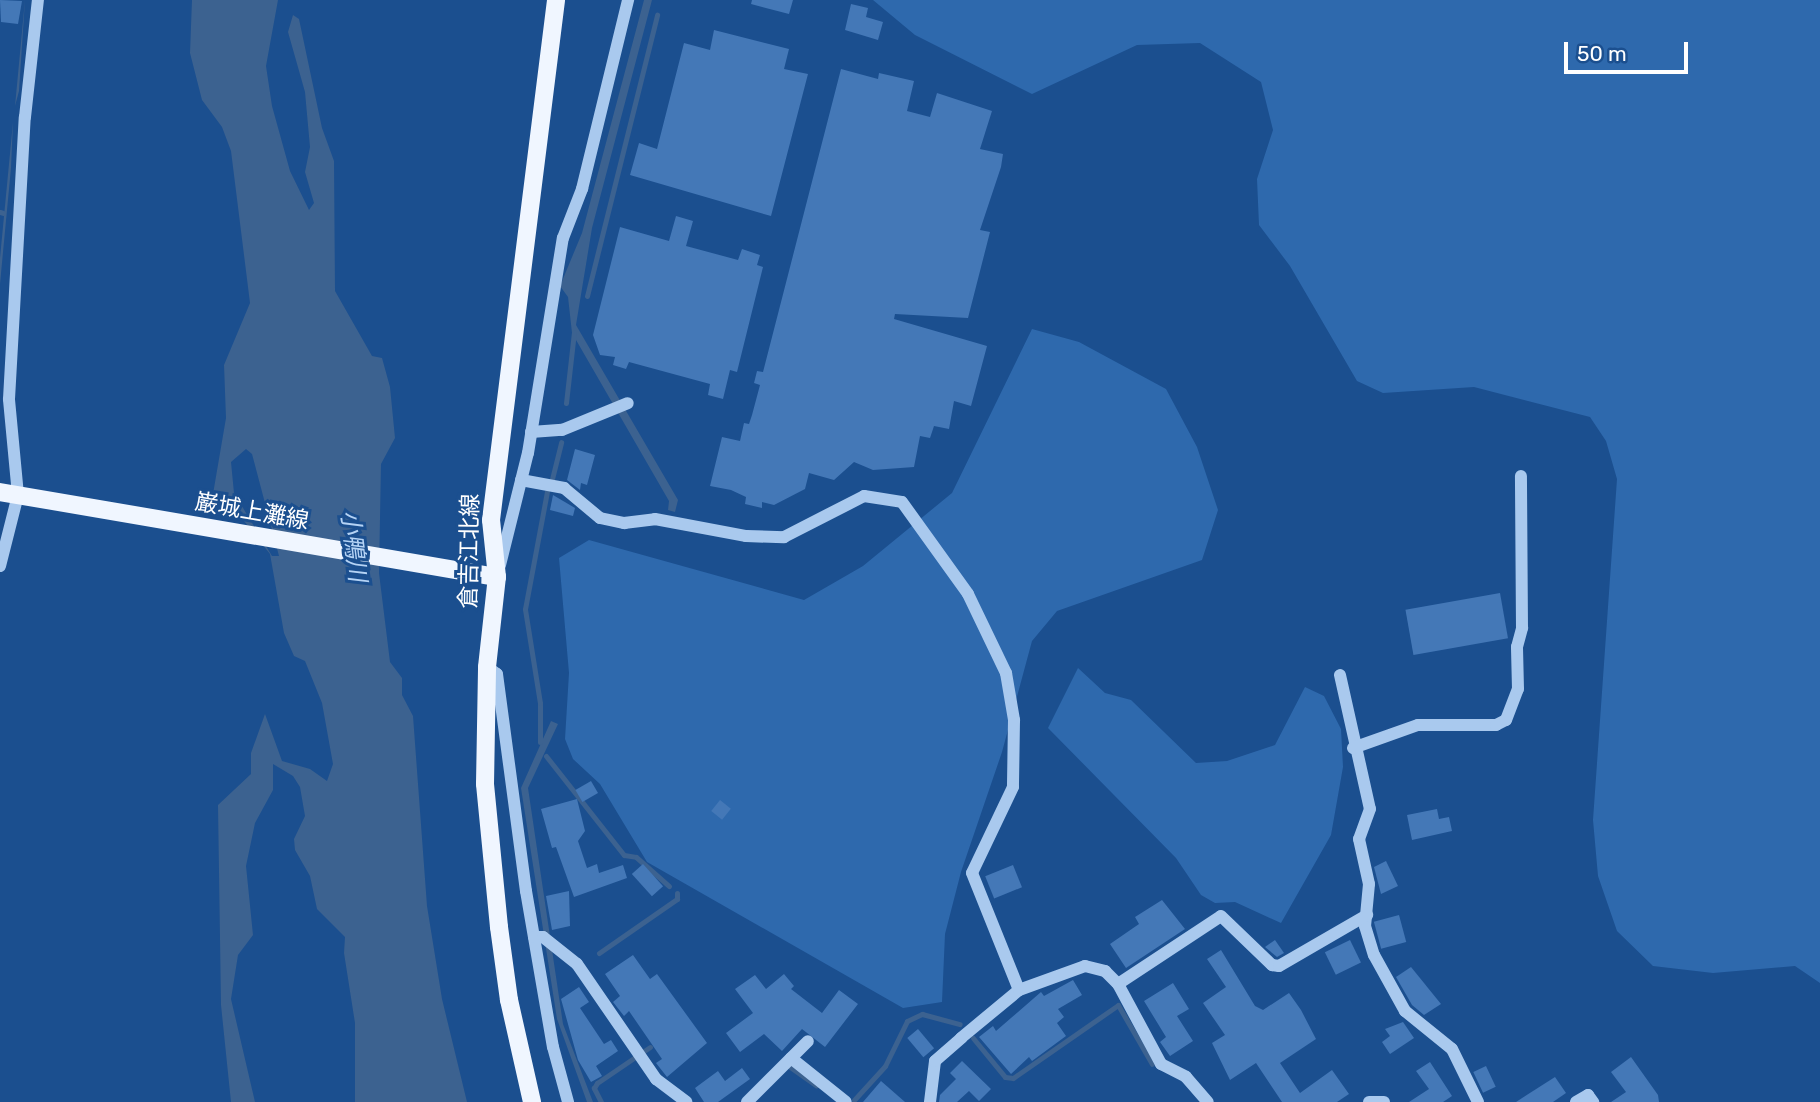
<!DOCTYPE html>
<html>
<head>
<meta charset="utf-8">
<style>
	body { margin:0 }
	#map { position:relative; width:1820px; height:1102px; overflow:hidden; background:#1b4f8f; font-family:Rubik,"Noto Sans JP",sans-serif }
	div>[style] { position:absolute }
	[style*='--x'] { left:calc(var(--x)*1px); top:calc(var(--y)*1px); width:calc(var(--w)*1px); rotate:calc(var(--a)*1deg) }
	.green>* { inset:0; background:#2e69ad }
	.water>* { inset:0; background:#3c6290 }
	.stream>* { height:5px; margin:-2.5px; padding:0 2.5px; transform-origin:2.5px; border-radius:2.5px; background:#3c6290 }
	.building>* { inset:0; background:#4478b7; transform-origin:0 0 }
	.minor>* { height:12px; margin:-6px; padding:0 6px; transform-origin:6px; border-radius:6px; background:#a9c9ee }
	.major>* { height:18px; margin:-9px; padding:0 9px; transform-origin:9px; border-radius:9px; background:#f0f6ff }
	span { translate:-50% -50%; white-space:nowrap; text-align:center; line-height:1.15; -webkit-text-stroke:6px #1b4f8f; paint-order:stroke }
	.street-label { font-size:23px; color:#fff }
	.water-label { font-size:24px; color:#b5d3f5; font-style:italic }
	.scale { position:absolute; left:1564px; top:42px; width:124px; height:32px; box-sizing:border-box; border:4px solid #fff; border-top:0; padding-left:9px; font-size:21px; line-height:24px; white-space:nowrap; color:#fff; -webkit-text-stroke:5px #1b4f8f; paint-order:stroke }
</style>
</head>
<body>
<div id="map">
	<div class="green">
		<div style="clip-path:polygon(873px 0,1820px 0,1820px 983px,1795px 966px,1713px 973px,1653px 966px,1617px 931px,1598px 876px,1593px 820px,1617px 479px,1606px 441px,1590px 417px,1474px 387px,1383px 393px,1357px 381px,1290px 266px,1259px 225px,1257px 179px,1273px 130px,1261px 82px,1200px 43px,1137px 45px,1032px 94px,915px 35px)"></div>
		<div style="clip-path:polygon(1032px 329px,1079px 342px,1166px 389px,1197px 447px,1218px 510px,1202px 560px,1057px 611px,1032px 641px,1002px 752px,961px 872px,945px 934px,942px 1002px,903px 1008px,647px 862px,600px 784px,573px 759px,565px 739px,569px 673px,559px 558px,589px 540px,804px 600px,863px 566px,952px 493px)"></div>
		<div style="clip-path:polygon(1078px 668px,1105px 693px,1131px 700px,1196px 763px,1227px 761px,1275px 745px,1305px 687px,1324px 696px,1341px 729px,1343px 767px,1331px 835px,1281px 923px,1235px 902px,1215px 903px,1201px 895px,1176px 858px,1048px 728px)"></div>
	</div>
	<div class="water">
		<div style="clip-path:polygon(25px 0,19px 91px,15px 106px,23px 21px)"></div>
		<div style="clip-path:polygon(evenodd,192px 0,278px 0,266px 66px,272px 106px,290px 171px,309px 210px,314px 203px,305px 172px,310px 147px,305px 92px,288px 32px,293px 15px,299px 19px,322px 128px,334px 161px,335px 291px,372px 356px,382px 358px,390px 387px,395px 438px,381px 464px,379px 573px,390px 662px,402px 678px,402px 695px,413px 716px,427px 906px,442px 999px,467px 1102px,355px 1102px,355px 1023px,344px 953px,345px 937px,317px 909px,310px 876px,295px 850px,294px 839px,305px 816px,300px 787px,293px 776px,273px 764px,273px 790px,255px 823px,246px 866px,253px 935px,238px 955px,231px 999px,255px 1102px,231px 1102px,221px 1005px,218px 805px,251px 774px,251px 753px,265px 714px,282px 761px,310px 769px,327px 781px,333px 764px,322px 703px,305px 661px,294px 656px,284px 633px,270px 554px,229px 502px,213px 494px,226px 418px,224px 365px,250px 303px,231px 151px,222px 127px,202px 100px,190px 53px,192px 0,246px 449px,252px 454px,279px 556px,272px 556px,234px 493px,231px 462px,246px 449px)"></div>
		<div style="clip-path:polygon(644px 0,652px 0,592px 228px,576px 325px,678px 500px,675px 512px,668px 510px,669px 501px,572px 333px,568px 297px,560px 286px,582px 233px)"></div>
		<div style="clip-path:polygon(13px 122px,11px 168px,0 284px,0 258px)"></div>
		<div style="clip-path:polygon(551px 721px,558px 724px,528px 788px,563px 1024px,593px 1102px,587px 1102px,557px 1019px,521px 788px)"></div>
	</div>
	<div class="stream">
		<div style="--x:0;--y:212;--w:3;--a:18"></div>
		<div style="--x:587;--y:296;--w:290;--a:-76"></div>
		<div style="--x:566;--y:403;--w:71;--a:-83.6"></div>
		<div style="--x:552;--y:479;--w:38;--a:-76"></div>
		<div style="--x:540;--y:742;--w:39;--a:-90"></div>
		<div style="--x:540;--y:703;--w:95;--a:-99.1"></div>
		<div style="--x:525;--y:609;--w:120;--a:-79.4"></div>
		<div style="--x:546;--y:756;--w:126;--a:51.8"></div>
		<div style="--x:624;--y:855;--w:12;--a:9"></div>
		<div style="--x:636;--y:857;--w:44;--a:41.3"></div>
		<div style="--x:599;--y:953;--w:95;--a:-34.7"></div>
		<div style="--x:677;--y:899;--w:6;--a:-90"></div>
		<div style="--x:973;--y:1038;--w:50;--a:50.6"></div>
		<div style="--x:1005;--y:1077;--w:8;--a:7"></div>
		<div style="--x:1013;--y:1078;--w:128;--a:-34.8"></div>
		<div style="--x:1118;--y:1005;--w:68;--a:60"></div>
		<div style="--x:790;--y:1067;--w:32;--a:35"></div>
		<div style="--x:854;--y:1100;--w:46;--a:-47.6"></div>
		<div style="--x:885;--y:1066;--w:50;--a:-63.9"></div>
		<div style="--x:907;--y:1021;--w:17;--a:-25"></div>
		<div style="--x:922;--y:1014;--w:39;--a:15"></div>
		<div style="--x:601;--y:1102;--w:16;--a:-117"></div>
		<div style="--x:594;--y:1088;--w:6;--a:-59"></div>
		<div style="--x:597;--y:1083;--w:64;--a:-34.2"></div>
	</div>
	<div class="building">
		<div style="clip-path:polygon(0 0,22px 1px,18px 24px,1px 22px)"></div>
		<div style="clip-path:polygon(752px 0,793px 0,789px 14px,751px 4px)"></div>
		<div style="clip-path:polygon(851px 4px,868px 8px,866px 17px,883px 22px,878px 40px,845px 30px)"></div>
		<div style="clip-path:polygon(714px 30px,789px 49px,784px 69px,808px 74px,771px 216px,630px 175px,639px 143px,657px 149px,684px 43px,710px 50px)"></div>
		<div style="clip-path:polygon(841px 69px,878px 79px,879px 73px,914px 81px,907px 111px,930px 117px,937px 93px,992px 111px,980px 149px,1003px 154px,1001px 167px,980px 230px,990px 232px,968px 318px,895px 314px,894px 319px,987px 346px,971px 406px,954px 401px,949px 429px,934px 426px,930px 438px,920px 436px,914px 467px,873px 470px,854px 462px,834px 480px,809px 473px,805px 489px,774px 505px,762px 502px,762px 508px,745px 504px,746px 497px,731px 490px,710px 486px,722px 437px,740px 441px,744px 423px,749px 424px,752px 415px,760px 385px,754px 383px,757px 371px,763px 372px)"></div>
		<div style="clip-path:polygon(676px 216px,693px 221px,686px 246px,738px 260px,742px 249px,760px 255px,757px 265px,763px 267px,737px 372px,730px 370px,723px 399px,708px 395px,710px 384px,629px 362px,626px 369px,613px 365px,615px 357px,600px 355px,593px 335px,620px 227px,669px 241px)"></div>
		<div style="clip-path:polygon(575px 449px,595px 455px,587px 485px,581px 483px,580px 490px,567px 480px)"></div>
		<div style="clip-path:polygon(553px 495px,575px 508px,573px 516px,550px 510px)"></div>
		<div style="left:1500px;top:593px;width:46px;height:96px;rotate:80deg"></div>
		<div style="left:591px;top:781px;width:14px;height:18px;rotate:60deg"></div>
		<div style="clip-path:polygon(577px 799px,585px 831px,578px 841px,587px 868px,597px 864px,599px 873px,623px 865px,627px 878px,574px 897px,556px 847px,552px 848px,541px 809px)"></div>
		<div style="left:720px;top:800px;width:14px;height:14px;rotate:39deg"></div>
		<div style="clip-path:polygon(1437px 809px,1439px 819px,1449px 817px,1452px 831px,1412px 840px,1407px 815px)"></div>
		<div style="clip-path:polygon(1386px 861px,1398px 886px,1381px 894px,1374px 867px)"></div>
		<div style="left:643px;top:864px;width:30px;height:15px;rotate:48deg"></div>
		<div style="left:1013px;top:865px;width:24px;height:30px;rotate:68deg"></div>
		<div style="clip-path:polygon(569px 891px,570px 926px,552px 930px,546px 896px)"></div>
		<div style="clip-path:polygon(1162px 900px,1185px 929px,1126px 968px,1110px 944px,1139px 924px,1135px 917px)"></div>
		<div style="left:1399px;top:915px;width:28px;height:26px;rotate:75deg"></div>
		<div style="clip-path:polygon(1275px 940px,1284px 953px,1277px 957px,1265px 947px)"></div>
		<div style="left:1350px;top:940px;width:25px;height:28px;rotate:64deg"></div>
		<div style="clip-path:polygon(1221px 950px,1255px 1006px,1263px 1010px,1289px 993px,1301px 1010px,1316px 1039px,1280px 1063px,1300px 1093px,1332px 1070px,1349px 1094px,1337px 1102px,1282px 1102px,1256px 1063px,1230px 1080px,1212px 1043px,1225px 1035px,1203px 1003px,1226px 987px,1207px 959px)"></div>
		<div style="clip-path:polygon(633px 955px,650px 979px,657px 974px,707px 1043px,667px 1077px,656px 1063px,662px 1059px,629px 1011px,624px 1016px,613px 1002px,620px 996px,605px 974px)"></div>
		<div style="clip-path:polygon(1411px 967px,1441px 1004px,1424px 1015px,1412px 1005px,1396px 977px)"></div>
		<div style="clip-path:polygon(784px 974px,794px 986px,791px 989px,822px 1013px,839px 990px,858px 1004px,825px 1047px,802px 1029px,782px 1051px,764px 1034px,740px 1052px,726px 1033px,753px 1013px,735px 989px,755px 975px,766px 989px)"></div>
		<div style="clip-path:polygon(1073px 980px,1082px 995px,1058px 1009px,1064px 1017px,1057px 1023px,1066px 1036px,1032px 1061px,1029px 1057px,1011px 1074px,979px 1037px,993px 1026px,996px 1031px,1041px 992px,1044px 996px)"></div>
		<div style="clip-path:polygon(1173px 983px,1189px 1009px,1177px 1016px,1193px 1041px,1170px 1056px,1160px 1042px,1166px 1037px,1144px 1001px)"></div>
		<div style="clip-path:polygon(579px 987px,589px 1002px,580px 1008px,604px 1044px,611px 1040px,618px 1051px,596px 1066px,602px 1076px,591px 1082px,578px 1060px,561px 999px)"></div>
		<div style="clip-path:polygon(1403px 1022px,1414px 1038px,1390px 1054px,1382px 1042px,1390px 1036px,1385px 1029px)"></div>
		<div style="left:918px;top:1029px;width:25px;height:14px;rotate:50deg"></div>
		<div style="clip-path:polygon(1631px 1057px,1658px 1095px,1659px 1102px,1611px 1102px,1626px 1092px,1611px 1072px)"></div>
		<div style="clip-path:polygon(962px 1061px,991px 1089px,979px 1101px,969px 1091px,957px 1102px,939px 1102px,940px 1095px,956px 1079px,950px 1073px)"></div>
		<div style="clip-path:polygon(1430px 1062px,1452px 1096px,1443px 1102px,1409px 1102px,1429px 1089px,1416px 1071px)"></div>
		<div style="left:1486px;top:1066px;width:23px;height:14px;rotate:65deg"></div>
		<div style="clip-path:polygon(742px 1068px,750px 1079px,718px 1102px,704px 1102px,695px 1088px,718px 1071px,725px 1081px)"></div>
		<div style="clip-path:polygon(1555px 1077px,1566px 1093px,1553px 1102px,1516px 1102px)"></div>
		<div style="clip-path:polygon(881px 1081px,905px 1102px,863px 1102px)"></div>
	</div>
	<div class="minor">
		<div style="--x:531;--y:432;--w:31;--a:-4"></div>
		<div style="--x:562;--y:430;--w:71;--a:-22.2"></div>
		<div style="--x:521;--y:480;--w:44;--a:10.5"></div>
		<div style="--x:564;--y:488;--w:47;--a:39.8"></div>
		<div style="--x:600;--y:518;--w:25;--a:12"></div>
		<div style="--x:624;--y:523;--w:31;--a:-7"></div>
		<div style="--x:655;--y:519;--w:93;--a:10.6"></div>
		<div style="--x:746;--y:536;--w:38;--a:2"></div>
		<div style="--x:784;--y:537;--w:90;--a:-27.1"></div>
		<div style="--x:864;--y:496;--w:38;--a:9"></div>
		<div style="--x:902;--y:502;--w:113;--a:54.3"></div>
		<div style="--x:968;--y:594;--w:88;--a:64.3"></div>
		<div style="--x:1006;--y:673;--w:48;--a:80.3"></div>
		<div style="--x:1014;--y:720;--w:67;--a:90.9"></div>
		<div style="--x:1013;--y:787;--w:95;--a:115.5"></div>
		<div style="--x:972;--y:873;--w:126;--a:68.1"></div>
		<div style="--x:500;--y:565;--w:115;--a:-76"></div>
		<div style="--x:528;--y:453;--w:218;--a:-80.8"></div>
		<div style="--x:563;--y:238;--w:53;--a:-68.8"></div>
		<div style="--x:582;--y:189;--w:195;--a:-76.3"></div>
		<div style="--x:0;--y:566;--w:73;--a:-75.8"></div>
		<div style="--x:18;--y:495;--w:96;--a:-95.4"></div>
		<div style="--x:9;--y:399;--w:282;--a:-86.8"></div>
		<div style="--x:25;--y:117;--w:118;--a:-83.7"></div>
		<div style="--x:487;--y:667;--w:12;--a:35"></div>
		<div style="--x:497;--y:674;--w:219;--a:82.4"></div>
		<div style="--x:526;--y:891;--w:158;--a:80.2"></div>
		<div style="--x:553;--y:1047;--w:57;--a:74.7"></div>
		<div style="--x:1340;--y:675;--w:137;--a:77.4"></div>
		<div style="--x:1370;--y:809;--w:32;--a:110"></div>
		<div style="--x:1359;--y:839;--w:46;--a:77.5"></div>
		<div style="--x:1369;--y:884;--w:42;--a:95.4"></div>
		<div style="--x:1365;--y:926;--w:30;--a:73"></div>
		<div style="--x:1374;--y:955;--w:64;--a:61"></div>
		<div style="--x:1405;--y:1011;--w:60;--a:39"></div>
		<div style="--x:1452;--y:1049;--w:59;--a:63.9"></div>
		<div style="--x:1353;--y:748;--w:69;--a:-19.5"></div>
		<div style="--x:1418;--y:725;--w:78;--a:0"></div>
		<div style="--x:1496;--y:725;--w:11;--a:-27"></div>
		<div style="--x:1506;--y:720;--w:33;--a:-69"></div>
		<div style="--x:1518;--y:689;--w:42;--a:-91.4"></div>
		<div style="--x:1517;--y:647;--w:20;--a:-75"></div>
		<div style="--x:1522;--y:628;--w:152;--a:-90.4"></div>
		<div style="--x:534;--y:937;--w:9;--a:0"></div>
		<div style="--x:543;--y:937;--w:43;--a:38.5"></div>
		<div style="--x:577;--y:964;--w:140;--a:55.5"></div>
		<div style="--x:656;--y:1079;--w:38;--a:37"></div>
		<div style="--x:1118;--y:984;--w:123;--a:-33.4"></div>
		<div style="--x:1221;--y:916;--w:71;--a:43.9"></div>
		<div style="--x:1272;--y:965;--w:7;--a:8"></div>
		<div style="--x:1279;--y:966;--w:102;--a:-30.1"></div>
		<div style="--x:791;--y:1058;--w:70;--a:38.7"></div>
		<div style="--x:747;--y:1102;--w:86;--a:-45"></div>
		<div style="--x:930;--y:1102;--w:41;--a:-83"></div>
		<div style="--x:935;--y:1061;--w:35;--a:-41"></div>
		<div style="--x:961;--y:1038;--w:75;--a:-39.6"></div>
		<div style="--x:1019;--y:990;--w:70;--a:-20"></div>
		<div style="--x:1085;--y:966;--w:21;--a:14"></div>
		<div style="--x:1105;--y:971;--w:18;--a:45"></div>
		<div style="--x:1118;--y:984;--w:91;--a:61.7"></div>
		<div style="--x:1161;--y:1064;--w:28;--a:27"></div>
		<div style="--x:1186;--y:1077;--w:33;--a:49"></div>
		<div style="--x:1369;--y:1102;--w:15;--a:0"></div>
		<div style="--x:1576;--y:1102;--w:14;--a:-30"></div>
		<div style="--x:1588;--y:1095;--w:9;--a:54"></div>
	</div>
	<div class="major">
		<div style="--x:0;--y:492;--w:504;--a:9.71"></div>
		<div style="--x:532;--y:1102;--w:105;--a:-102.7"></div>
		<div style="--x:509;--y:1000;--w:74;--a:-97.8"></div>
		<div style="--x:499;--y:927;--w:144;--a:-95.6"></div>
		<div style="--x:485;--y:784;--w:117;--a:-89"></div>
		<div style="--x:487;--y:667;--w:91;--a:-83.7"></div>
		<div style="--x:497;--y:577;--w:57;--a:-96"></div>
		<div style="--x:491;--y:520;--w:524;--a:-82.87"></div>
	</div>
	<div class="street-label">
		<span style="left:252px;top:511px;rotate:10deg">巌城上灘線</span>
		<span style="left:469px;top:551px;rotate:-89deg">倉吉江北線</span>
	</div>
	<div class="water-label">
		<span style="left:353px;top:546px;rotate:83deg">小鴨川</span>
	</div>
	<div class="scale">50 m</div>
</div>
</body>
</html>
